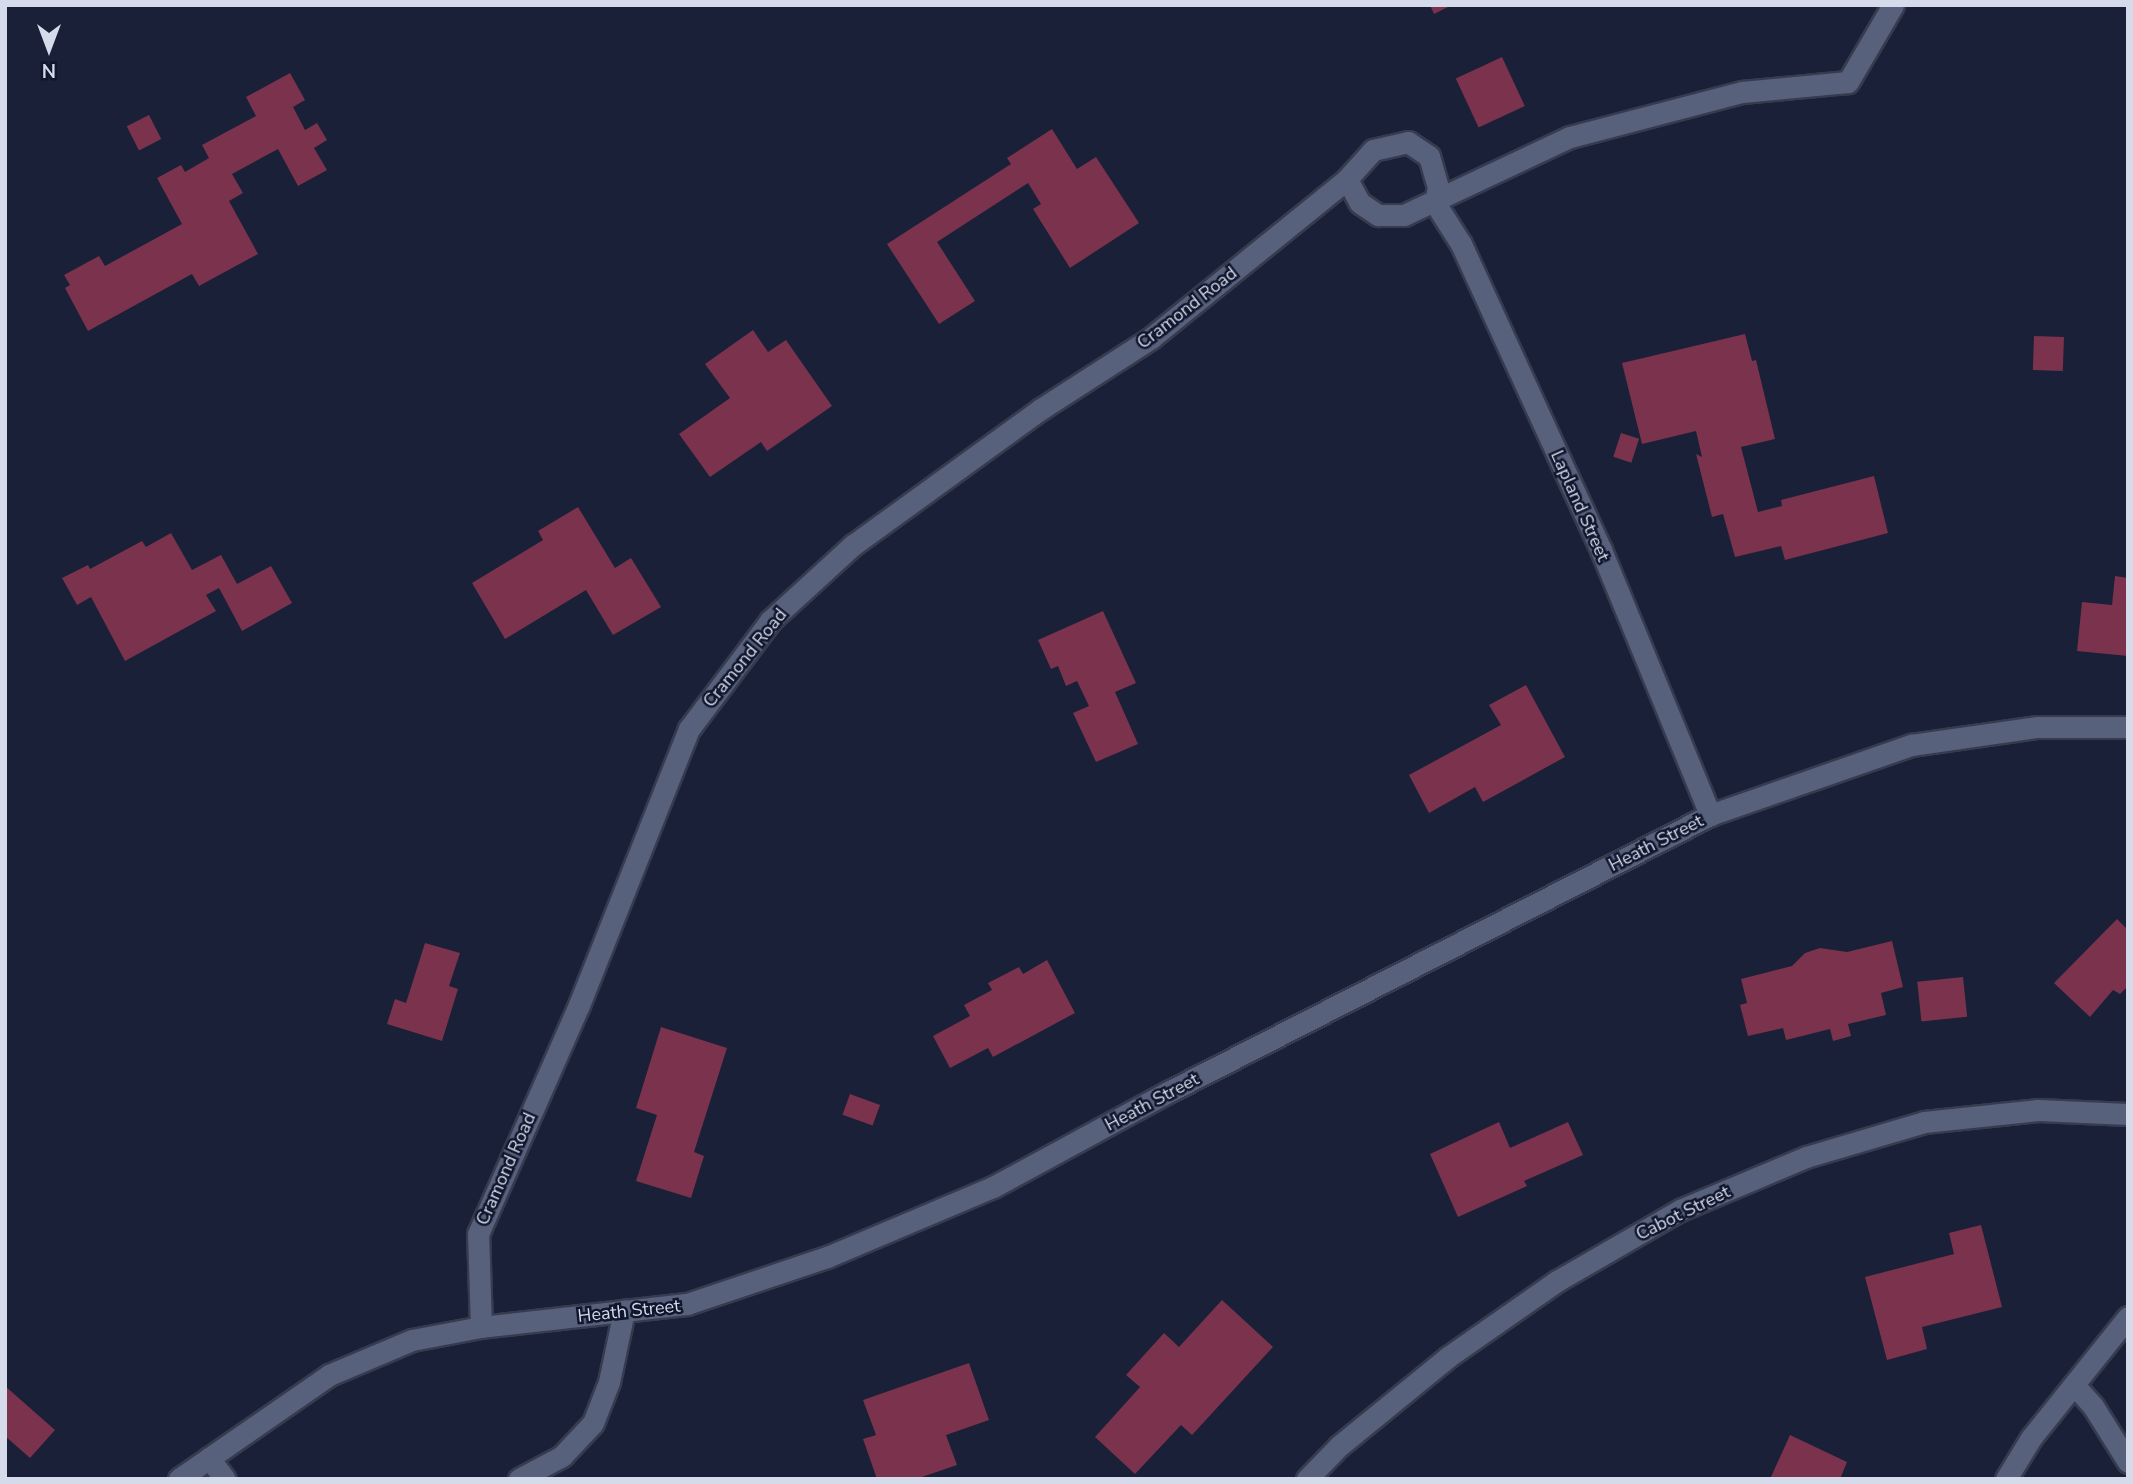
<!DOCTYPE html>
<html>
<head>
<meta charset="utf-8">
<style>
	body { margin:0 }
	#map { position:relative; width:2133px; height:1484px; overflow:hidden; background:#192037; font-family:"Nunito Sans",sans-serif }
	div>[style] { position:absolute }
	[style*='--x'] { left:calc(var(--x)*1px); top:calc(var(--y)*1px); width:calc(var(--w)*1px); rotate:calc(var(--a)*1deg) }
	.building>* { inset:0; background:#7a324d; transform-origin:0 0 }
	.roads { filter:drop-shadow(2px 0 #373b4f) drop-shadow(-2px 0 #373b4f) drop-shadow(0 2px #373b4f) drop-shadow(0 -2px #373b4f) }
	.minor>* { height:21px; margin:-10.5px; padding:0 10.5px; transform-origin:10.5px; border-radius:10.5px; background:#57617c }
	span { translate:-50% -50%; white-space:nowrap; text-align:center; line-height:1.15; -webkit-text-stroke:5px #10162d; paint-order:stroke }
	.street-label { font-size:18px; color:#d5dbeb }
	.frame { position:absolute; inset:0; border:7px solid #d5dbeb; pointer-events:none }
	.north { position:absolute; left:14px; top:14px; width:70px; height:70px; -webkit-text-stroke:5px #10162d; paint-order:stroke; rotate:180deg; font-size:19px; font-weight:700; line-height:28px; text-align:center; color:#d5dbeb }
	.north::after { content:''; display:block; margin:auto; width:24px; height:32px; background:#d5dbeb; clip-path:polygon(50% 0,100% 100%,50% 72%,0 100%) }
</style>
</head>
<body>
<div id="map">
	<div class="building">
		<div style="clip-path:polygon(1430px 5px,1452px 5px,1434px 14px)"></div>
		<div style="left:1502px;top:57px;width:54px;height:51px;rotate:65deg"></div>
		<div style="clip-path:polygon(290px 73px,305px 100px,293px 107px,305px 130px,317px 123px,327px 140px,314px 148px,327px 170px,298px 186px,278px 149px,232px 174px,243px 193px,229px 201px,258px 254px,199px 286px,192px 274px,88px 331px,65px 288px,70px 285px,64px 275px,99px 256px,105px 266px,182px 224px,157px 178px,181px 165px,185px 172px,209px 158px,202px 145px,256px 116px,246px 97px)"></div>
		<div style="left:149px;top:115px;width:27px;height:25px;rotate:63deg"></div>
		<div style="clip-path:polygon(1052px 129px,1077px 169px,1096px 157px,1139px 223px,1070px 268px,1033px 209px,1041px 204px,1028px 183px,937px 242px,975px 301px,939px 324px,887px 244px,1011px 164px,1007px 158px)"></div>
		<div style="clip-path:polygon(753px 330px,768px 352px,786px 340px,832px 406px,767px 451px,761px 442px,710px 477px,679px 434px,730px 398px,705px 364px)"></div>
		<div style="clip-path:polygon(1745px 334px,1752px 361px,1756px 360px,1775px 439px,1741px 447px,1758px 512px,1782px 506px,1781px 500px,1874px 476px,1888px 533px,1785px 560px,1781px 546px,1735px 557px,1723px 514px,1712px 517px,1696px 454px,1702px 457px,1696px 431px,1642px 444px,1622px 363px)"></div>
		<div style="left:2034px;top:336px;width:30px;height:34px;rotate:2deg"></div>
		<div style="left:1621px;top:433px;width:19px;height:25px;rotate:18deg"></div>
		<div style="clip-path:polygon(578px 507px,615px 568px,631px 558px,661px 607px,613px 635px,586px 590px,505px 639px,472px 583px,543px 540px,538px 531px)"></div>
		<div style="clip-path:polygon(171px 533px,192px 570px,221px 555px,237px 584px,271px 566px,292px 603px,242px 631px,219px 588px,206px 595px,216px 611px,125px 661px,91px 597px,77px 605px,62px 578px,88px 565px,90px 569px,142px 541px,146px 547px)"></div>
		<div style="clip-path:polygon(2115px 576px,2128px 578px,2128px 656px,2077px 651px,2082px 602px,2112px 605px)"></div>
		<div style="clip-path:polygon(1103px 611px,1136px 683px,1115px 692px,1138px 744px,1096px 762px,1073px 713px,1089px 706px,1077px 681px,1066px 686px,1058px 666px,1051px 669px,1038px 640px)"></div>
		<div style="clip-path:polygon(1526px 685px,1565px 757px,1483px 802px,1475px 787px,1429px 813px,1409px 775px,1501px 725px,1489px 705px)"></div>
		<div style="clip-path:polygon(2117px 919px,2128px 930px,2128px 986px,2120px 994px,2113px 990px,2090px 1017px,2054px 983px)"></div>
		<div style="clip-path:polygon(1892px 941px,1903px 987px,1881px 993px,1886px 1015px,1848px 1024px,1851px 1036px,1833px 1041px,1830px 1029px,1786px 1040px,1783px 1028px,1748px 1036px,1740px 1005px,1747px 1003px,1741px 979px,1792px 966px,1805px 953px,1820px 948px,1847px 952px)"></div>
		<div style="clip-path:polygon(425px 943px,460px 953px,449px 986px,458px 989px,442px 1041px,387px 1024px,395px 999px,406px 1003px)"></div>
		<div style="clip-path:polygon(1047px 960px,1075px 1013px,993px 1057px,988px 1048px,950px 1068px,933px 1036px,970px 1016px,964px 1005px,992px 990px,988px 983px,1019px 967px,1023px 974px)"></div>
		<div style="left:1963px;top:977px;width:40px;height:46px;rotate:84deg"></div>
		<div style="clip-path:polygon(661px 1027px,727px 1048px,694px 1152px,704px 1156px,691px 1198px,636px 1181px,657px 1115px,636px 1108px)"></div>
		<div style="left:850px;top:1094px;width:32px;height:22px;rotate:20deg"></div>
		<div style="clip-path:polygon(1499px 1122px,1510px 1148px,1568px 1122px,1583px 1155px,1524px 1181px,1527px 1186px,1458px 1217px,1430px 1154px)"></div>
		<div style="clip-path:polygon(1981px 1225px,2002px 1307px,1922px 1327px,1927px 1349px,1887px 1360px,1865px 1277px,1954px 1254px,1949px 1233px)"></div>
		<div style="clip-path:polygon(1222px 1300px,1273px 1347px,1192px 1435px,1181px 1425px,1135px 1474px,1095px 1437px,1140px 1387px,1126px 1375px,1164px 1333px,1179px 1347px)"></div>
		<div style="clip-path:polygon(969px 1363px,989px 1420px,946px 1435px,957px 1465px,916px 1479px,877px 1479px,863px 1439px,876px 1435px,863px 1400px)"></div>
		<div style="clip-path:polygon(5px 1386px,55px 1430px,30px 1458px,5px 1436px)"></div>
		<div style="clip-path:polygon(1790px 1435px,1847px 1462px,1840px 1479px,1770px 1479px)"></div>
	</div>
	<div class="roads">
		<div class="minor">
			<div style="--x:1347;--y:179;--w:27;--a:62"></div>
			<div style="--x:1360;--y:203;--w:22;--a:34"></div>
			<div style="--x:1378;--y:215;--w:26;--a:0"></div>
			<div style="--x:1404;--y:215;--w:183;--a:-25.2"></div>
			<div style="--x:1570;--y:137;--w:178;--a:-14.7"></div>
			<div style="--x:1742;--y:92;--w:106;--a:-5.4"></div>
			<div style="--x:1848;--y:82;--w:89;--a:-59.7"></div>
			<div style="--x:481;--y:1327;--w:93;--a:-91.8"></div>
			<div style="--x:478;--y:1234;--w:250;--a:-66.2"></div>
			<div style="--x:579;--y:1005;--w:297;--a:-68.3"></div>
			<div style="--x:689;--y:729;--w:135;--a:-53.1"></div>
			<div style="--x:770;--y:621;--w:113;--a:-42.5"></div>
			<div style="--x:853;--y:545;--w:232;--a:-35.9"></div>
			<div style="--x:1041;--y:409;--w:131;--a:-32.8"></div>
			<div style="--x:1151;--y:338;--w:252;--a:-39"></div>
			<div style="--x:1347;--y:179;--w:39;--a:-48"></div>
			<div style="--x:1373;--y:150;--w:36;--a:-13"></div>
			<div style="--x:1408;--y:142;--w:25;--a:34"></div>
			<div style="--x:1429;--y:156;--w:32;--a:74"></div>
			<div style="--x:1438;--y:187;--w:16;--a:101"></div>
			<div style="--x:1435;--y:203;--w:49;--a:57.6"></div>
			<div style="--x:1461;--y:244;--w:337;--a:65.4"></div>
			<div style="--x:1601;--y:550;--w:287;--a:67.6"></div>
			<div style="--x:2074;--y:1385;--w:28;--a:48"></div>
			<div style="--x:2093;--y:1406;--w:66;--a:58"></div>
			<div style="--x:209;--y:1458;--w:26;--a:53"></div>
			<div style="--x:179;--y:1479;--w:183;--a:-34.7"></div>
			<div style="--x:329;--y:1375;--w:90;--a:-22.9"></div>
			<div style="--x:412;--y:1340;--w:70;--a:-10.7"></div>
			<div style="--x:481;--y:1327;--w:207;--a:-6.4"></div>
			<div style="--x:687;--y:1304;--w:148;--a:-18.6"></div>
			<div style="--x:827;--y:1257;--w:180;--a:-22.9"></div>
			<div style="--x:993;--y:1187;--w:199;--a:-28.5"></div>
			<div style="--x:1168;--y:1092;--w:609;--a:-27.07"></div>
			<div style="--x:1710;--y:815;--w:213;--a:-19.2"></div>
			<div style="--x:1911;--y:745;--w:128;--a:-8.1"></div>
			<div style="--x:2038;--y:727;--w:90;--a:0"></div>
			<div style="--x:519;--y:1479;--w:49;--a:-28.1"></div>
			<div style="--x:562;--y:1456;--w:45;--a:-46.8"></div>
			<div style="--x:593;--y:1423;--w:44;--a:-68.7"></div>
			<div style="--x:609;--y:1382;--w:73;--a:-78.1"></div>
			<div style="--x:1307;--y:1479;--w:46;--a:-45.9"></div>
			<div style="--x:1339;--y:1446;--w:141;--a:-39.2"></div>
			<div style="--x:1448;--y:1357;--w:133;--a:-34.9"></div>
			<div style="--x:1557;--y:1281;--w:142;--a:-30"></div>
			<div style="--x:1680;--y:1210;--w:137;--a:-22.8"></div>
			<div style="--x:1806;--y:1157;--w:123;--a:-16.5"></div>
			<div style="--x:1924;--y:1122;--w:115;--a:-6"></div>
			<div style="--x:2038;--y:1110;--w:90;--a:2.5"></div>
			<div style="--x:2006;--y:1479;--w:48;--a:-58.6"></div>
			<div style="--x:2031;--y:1438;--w:155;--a:-51.3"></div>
		</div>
	</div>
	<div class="street-label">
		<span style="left:1187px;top:308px;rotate:-38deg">Cramond Road</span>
		<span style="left:1580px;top:506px;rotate:66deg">Lapland Street</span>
		<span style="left:745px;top:658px;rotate:-51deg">Cramond Road</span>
		<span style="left:1656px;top:843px;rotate:-27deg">Heath Street</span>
		<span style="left:1152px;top:1102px;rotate:-28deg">Heath Street</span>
		<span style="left:506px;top:1169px;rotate:-66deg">Cramond Road</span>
		<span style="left:1683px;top:1213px;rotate:-26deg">Cabot Street</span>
		<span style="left:629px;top:1311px;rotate:-6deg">Heath Street</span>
	</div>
	<div class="frame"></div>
	<div class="north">N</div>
</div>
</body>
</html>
